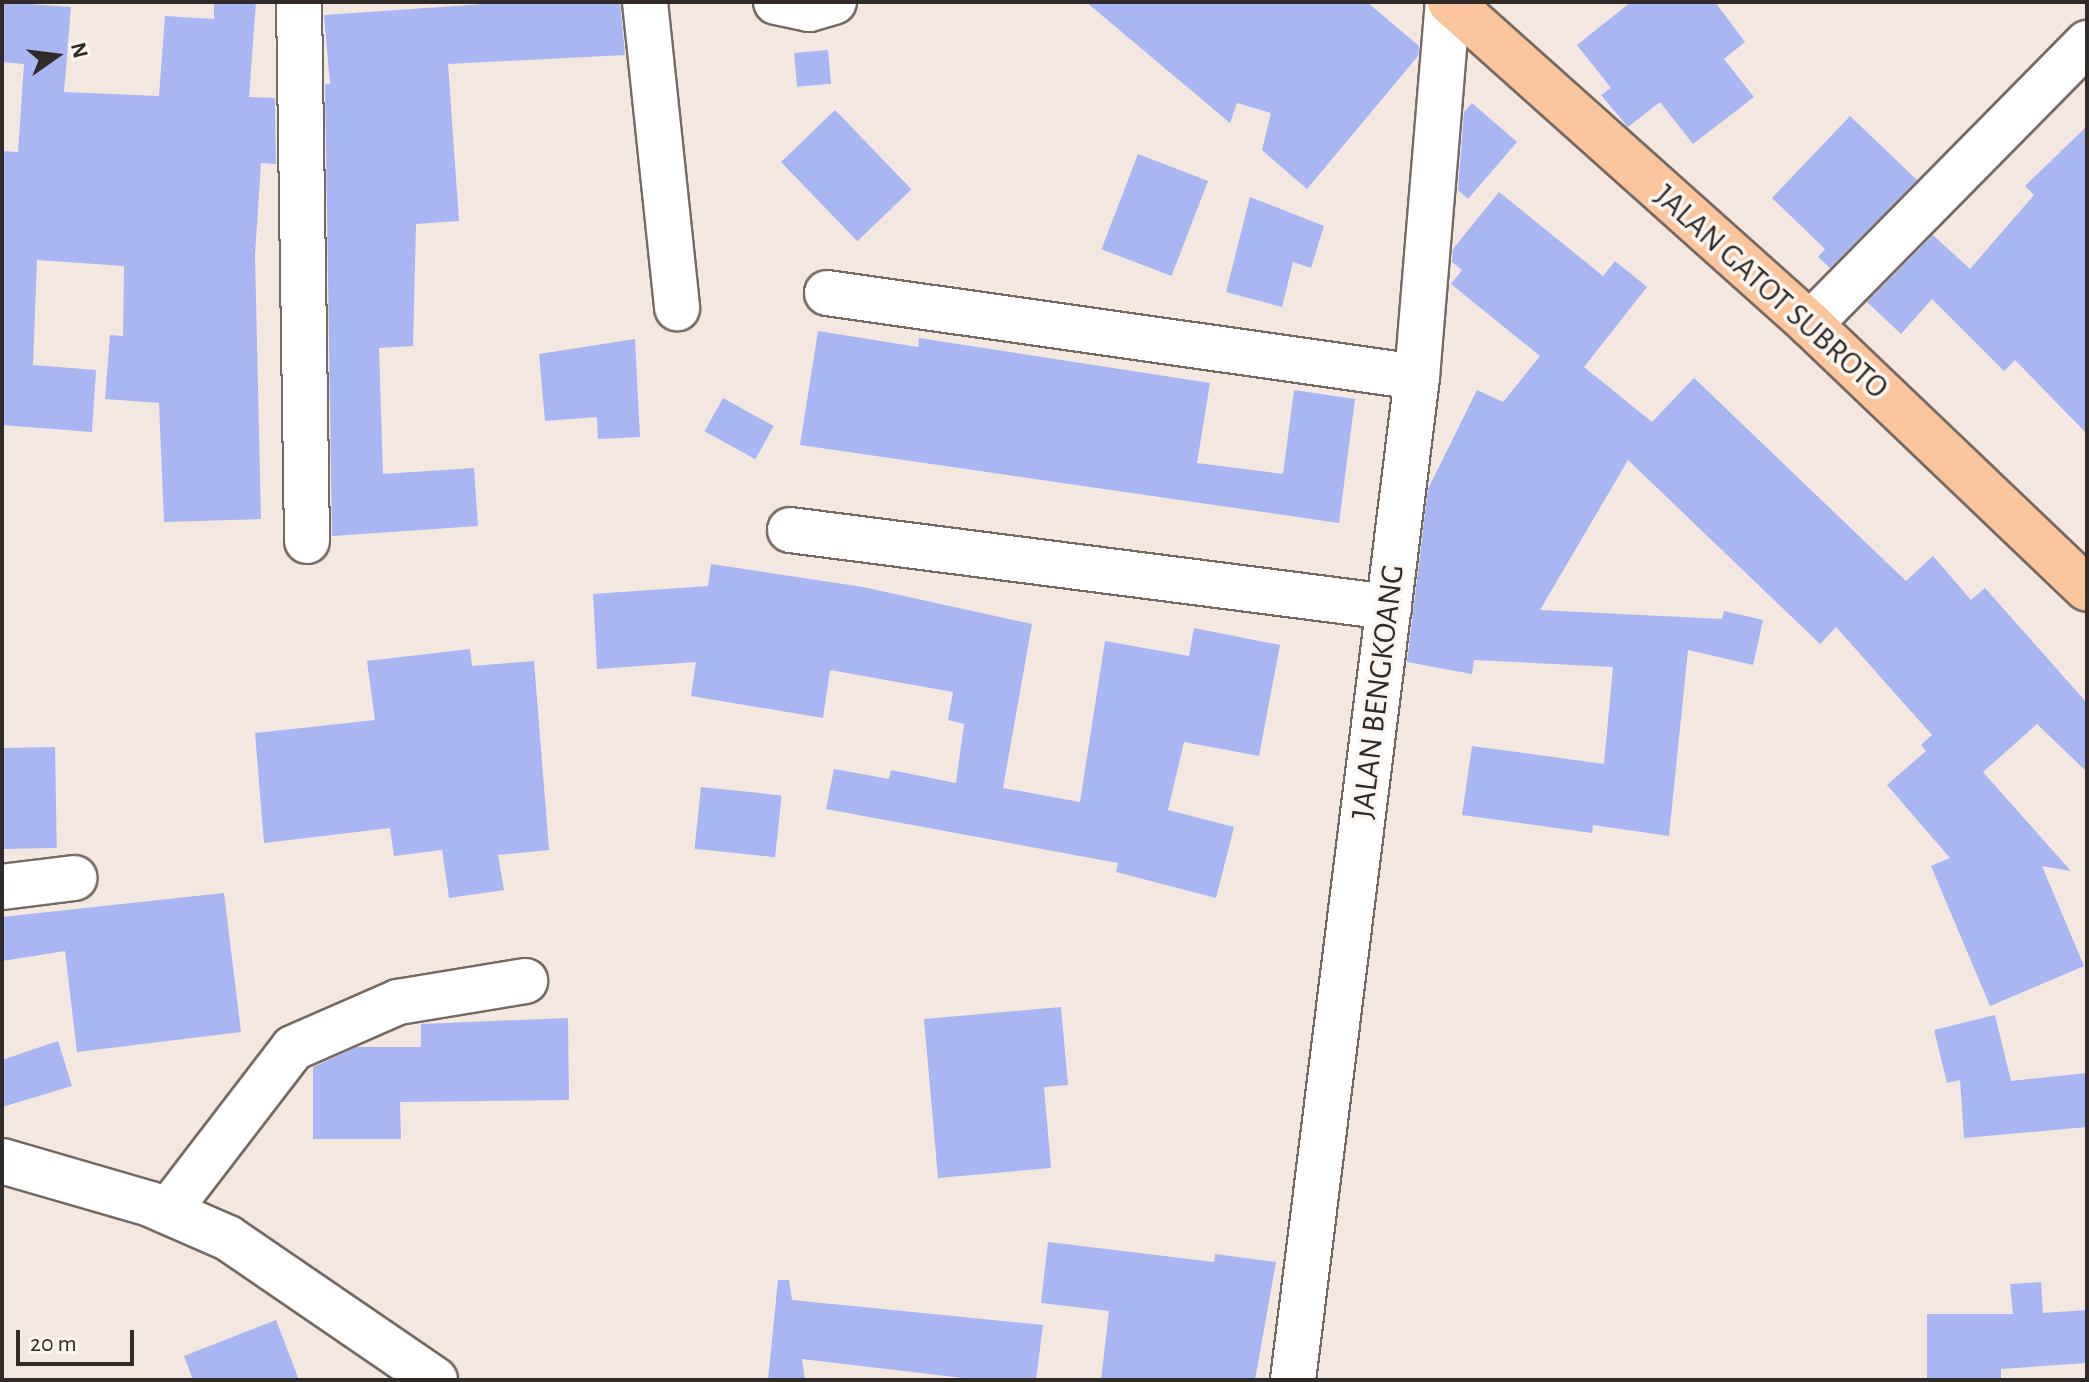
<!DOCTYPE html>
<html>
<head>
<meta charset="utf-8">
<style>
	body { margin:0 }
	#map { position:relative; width:2089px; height:1382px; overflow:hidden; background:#f4e7df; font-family:"Alegreya Sans",sans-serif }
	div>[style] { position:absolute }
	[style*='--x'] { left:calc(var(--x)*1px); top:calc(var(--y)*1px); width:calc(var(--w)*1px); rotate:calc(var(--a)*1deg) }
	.building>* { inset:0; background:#a8b6f3; transform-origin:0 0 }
	.roads { filter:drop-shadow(2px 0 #756a62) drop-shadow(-2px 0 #756a62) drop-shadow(0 2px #756a62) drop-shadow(0 -2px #756a62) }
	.minor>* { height:44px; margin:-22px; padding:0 22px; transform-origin:22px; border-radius:22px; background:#fff }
	.major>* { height:44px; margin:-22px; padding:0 22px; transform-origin:22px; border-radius:22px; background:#fac49c }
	span { translate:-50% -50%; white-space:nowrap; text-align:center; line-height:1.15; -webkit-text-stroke:7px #fdf6f0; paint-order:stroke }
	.street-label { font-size:32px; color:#302b28 }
	.frame { position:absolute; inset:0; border:4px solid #302b28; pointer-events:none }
	.north { position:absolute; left:16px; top:16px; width:80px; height:80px; -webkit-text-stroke:6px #fdf6f0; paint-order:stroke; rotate:76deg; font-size:22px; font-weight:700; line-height:32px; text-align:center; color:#302b28 }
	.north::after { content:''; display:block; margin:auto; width:28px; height:36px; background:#302b28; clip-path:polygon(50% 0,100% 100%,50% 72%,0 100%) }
	.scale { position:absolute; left:16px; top:1330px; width:118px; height:36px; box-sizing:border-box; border:4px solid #302b28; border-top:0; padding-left:10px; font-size:24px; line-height:28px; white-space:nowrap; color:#302b28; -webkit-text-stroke:6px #fdf6f0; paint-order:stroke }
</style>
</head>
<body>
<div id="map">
	<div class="building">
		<div style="clip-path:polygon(2px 2px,71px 7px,64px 92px,159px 96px,165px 16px,214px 19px,214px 2px,256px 2px,249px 97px,275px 98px,276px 164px,261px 163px,255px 255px,261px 519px,164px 522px,159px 403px,105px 399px,110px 335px,123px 336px,124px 266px,37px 260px,33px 365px,96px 370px,92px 432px,2px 425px,2px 151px,18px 152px,24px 64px,2px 62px)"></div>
		<div style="clip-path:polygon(514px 2px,620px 2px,625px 55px,448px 64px,459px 221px,416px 224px,413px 346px,379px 348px,383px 474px,474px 468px,478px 526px,332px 536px,325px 84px,330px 84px,324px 15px)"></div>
		<div style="clip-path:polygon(1086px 2px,1367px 2px,1419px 46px,1418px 56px,1307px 189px,1262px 150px,1271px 113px,1237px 103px,1230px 123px)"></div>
		<div style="clip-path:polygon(1631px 2px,1715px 2px,1745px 42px,1724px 59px,1754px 97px,1693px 144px,1660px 102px,1628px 127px,1601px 95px,1611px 88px,1577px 45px)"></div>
		<div style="left:828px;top:50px;width:34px;height:34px;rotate:85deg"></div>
		<div style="clip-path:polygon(1472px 103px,1517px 142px,1468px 199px,1458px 190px,1464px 112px)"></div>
		<div style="left:835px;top:110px;width:110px;height:75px;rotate:46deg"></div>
		<div style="clip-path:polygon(1850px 116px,1917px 180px,1830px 268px,1818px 257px,1825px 249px,1772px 198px)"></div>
		<div style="clip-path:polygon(2087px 126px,2087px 434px,2015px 360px,2004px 371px,1932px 299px,1901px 334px,1867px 302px,1933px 235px,1970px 269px,2034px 195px,2025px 186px)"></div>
		<div style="left:1138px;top:154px;width:75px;height:102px;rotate:21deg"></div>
		<div style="clip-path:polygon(1499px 192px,1603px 276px,1615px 261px,1647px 287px,1584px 367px,1652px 422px,1694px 378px,1906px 581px,1933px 556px,1971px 600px,1985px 588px,2087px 703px,2087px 772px,2037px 724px,1983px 772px,2071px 871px,2042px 866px,2084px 966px,1990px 1006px,1931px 866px,1950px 858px,1887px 785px,1926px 751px,1921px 745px,1932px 735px,1836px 627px,1820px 644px,1628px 460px,1540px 610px,1722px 619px,1724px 611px,1763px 620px,1753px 665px,1688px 650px,1669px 836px,1593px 825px,1592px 833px,1462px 815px,1472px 746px,1604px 764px,1613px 667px,1474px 660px,1472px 674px,1407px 662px,1428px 489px,1477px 390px,1503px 402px,1540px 356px,1451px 284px,1462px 270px,1452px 262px,1453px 249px)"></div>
		<div style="clip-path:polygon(1250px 197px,1324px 226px,1311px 268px,1293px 262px,1282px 307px,1226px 292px)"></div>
		<div style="clip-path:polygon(818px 331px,918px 347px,919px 338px,1210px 383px,1197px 463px,1283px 474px,1294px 390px,1355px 399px,1339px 523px,800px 445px)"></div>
		<div style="clip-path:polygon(635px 339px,640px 437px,598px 439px,597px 417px,545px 421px,539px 354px)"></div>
		<div style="left:723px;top:398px;width:58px;height:38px;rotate:29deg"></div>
		<div style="clip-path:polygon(711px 564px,863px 587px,1032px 624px,1003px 788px,1080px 802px,1105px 641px,1189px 656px,1194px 628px,1280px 645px,1259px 756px,1184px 742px,1168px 810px,1234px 827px,1216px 898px,1116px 872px,1118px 863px,826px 809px,834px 769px,889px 779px,891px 770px,956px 783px,964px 724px,948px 720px,953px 692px,830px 670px,823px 718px,691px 696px,696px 662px,597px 669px,593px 594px,708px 586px)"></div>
		<div style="clip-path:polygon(470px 649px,472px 666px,534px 661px,549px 850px,498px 855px,504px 890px,449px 898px,442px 850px,394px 856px,390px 828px,264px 843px,255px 733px,375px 720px,367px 661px)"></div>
		<div style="left:55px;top:747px;width:101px;height:53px;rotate:89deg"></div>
		<div style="left:701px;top:787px;width:81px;height:62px;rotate:6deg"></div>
		<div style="clip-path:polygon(224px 893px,241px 1032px,77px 1052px,65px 951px,2px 961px,2px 917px)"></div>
		<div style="clip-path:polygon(1061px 1007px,1068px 1085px,1044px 1087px,1051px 1168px,938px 1178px,924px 1019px)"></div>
		<div style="clip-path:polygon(1995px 1015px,2011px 1081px,2087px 1073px,2087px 1127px,1964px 1138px,1960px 1080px,1947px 1083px,1934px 1030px)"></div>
		<div style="clip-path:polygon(568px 1018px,569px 1100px,400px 1102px,401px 1139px,313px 1139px,313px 1067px,357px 1047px,421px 1047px,421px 1024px)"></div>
		<div style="clip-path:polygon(58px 1041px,72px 1086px,2px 1107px,2px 1060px)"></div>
		<div style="clip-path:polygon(1048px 1242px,1214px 1262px,1215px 1254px,1276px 1262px,1255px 1380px,1101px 1380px,1109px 1311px,1041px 1303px)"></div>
		<div style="clip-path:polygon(778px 1280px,789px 1280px,792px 1300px,1043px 1325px,1036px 1380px,980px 1380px,802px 1359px,805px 1380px,768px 1380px)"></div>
		<div style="clip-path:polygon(2041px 1282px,2043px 1313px,2087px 1310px,2087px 1363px,2001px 1369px,2001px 1380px,1927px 1380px,1927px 1314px,2013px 1314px,2010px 1284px)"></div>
		<div style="clip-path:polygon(276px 1320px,299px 1380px,193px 1380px,184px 1356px)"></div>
	</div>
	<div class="roads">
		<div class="minor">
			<div style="--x:299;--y:2;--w:539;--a:89.15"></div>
			<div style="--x:645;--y:2;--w:308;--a:84"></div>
			<div style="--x:776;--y:2;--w:34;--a:12"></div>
			<div style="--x:809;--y:9;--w:26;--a:-16"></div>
			<div style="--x:827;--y:293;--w:596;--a:8.1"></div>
			<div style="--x:1810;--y:324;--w:395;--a:-45.4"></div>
			<div style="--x:790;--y:530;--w:604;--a:7.33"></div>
			<div style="--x:2;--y:887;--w:73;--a:-7.1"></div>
			<div style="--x:2;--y:1161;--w:154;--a:16.2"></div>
			<div style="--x:150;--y:1204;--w:85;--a:23.6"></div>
			<div style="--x:228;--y:1238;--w:251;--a:34.4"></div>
			<div style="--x:168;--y:1211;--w:205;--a:-52.5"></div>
			<div style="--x:293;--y:1048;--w:115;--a:-23.7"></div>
			<div style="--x:398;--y:1002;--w:129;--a:-9.4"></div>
			<div style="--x:1293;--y:1380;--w:1011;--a:-82.95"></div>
			<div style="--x:1417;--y:377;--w:376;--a:-85.3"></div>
		</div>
		<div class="major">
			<div style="--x:1450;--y:2;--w:483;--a:41.8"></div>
			<div style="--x:1810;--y:324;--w:383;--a:43.7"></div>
		</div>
	</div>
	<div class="street-label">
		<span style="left:1771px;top:292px;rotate:42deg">JALAN GATOT SUBROTO</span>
		<span style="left:1378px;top:692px;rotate:-83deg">JALAN BENGKOANG</span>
	</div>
	<div class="frame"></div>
	<div class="north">N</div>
	<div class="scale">20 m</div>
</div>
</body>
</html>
